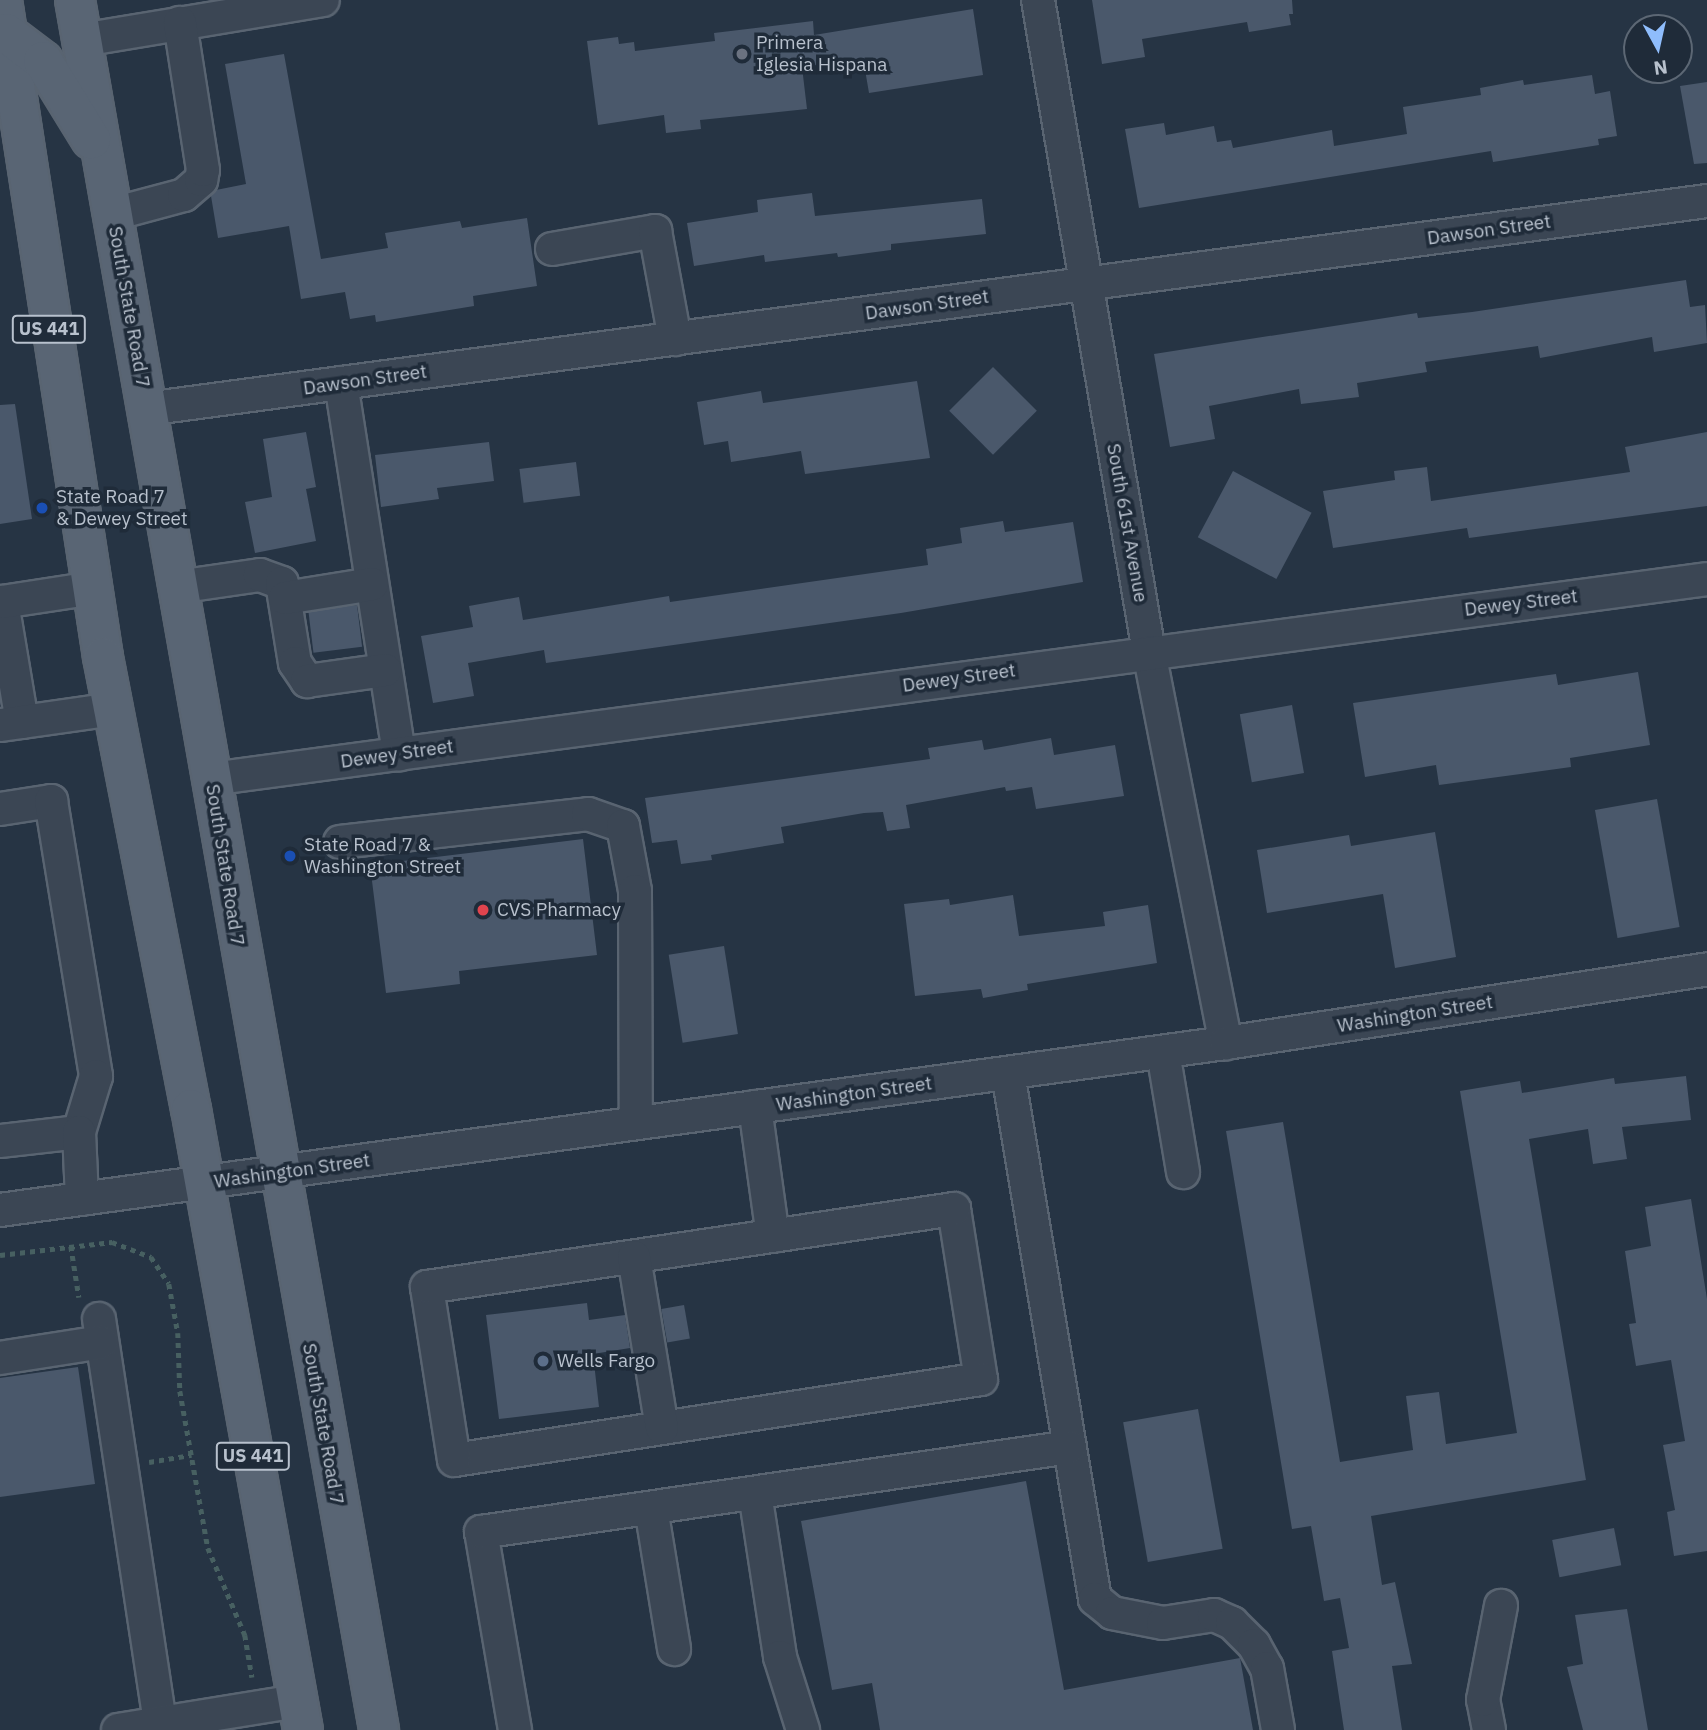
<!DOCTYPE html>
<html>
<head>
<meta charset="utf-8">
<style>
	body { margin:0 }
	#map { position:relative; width:1707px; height:1730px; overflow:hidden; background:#263444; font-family:"IBM Plex Sans",sans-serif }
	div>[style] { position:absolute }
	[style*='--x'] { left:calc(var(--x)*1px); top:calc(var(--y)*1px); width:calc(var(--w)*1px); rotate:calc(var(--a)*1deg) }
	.building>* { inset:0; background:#4a586b; transform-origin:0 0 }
	.path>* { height:4.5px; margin-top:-2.25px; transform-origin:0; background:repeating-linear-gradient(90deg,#476061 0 5px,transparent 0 10px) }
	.roads { filter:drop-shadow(2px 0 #596471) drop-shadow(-2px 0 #596471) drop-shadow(0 2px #596471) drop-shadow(0 -2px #596471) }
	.minor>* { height:32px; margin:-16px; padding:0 16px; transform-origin:16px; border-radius:16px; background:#3b4654 }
	.major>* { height:38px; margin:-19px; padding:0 19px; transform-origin:19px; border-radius:19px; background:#596574 }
	.dots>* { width:19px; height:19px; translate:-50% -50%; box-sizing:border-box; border:4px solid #1f2b39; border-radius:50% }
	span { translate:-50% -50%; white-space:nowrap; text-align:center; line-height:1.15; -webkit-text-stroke:7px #1f2b39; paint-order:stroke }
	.shield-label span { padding:2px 5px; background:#1f2b39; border:2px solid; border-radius:5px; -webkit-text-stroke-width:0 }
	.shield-label { font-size:18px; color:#b8c1cd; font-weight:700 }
	.poi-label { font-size:19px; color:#b8c1cd }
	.left { translate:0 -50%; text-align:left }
	.street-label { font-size:19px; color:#b8c1cd }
	.north { position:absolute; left:1623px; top:14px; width:70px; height:70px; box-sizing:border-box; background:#1f2b39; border:2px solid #5c6774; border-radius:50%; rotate:172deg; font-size:19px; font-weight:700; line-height:28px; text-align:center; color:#b8c1cd }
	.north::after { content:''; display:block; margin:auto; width:24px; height:32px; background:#8fbdfc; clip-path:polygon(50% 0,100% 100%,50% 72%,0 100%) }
</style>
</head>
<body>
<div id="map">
	<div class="building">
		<div style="clip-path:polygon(1092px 0,1292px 0,1293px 14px,1289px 14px,1291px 25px,1249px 32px,1247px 22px,1142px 39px,1145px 57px,1102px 64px)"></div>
		<div style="clip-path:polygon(973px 9px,983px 75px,869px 93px,863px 58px,802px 67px,807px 109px,700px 120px,701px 129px,666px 133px,664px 115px,598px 125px,587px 41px,618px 37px,619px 44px,634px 42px,635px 51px,715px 41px,714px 33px,813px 21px,814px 35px)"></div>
		<div style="clip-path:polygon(284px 54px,321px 259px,388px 248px,385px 233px,460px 221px,462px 228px,527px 218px,537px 286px,473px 296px,474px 306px,376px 322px,375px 315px,350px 319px,345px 292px,301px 299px,289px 226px,218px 238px,211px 196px,216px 190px,246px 184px,225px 64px)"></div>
		<div style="clip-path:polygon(1592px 75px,1595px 94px,1610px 91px,1617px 136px,1598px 139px,1599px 145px,1493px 162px,1491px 151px,1139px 208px,1125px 129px,1164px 123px,1166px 135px,1214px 126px,1217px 142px,1231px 140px,1233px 148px,1332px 130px,1334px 146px,1407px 134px,1403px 107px,1481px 95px,1480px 88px,1523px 80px,1524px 85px)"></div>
		<div style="clip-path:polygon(1707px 82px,1707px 163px,1694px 164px,1680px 86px)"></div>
		<div style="clip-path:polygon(812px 193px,815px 216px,982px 199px,986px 234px,891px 244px,891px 250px,838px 257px,837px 253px,765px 262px,764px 255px,694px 266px,687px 223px,758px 212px,757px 200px)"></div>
		<div style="clip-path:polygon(1686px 280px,1690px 307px,1705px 305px,1707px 343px,1654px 352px,1652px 337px,1540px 358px,1538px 346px,1425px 362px,1427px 372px,1357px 383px,1359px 397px,1301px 404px,1299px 389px,1209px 406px,1215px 439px,1170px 447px,1154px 354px,1417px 313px,1418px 318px,1472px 312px)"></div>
		<div style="left:993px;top:367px;width:62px;height:62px;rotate:45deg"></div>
		<div style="clip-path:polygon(917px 381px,930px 458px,805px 474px,801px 451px,731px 462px,728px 441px,704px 445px,697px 402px,761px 391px,763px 403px)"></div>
		<div style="clip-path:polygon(15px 404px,32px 519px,0 524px,0 405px)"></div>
		<div style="clip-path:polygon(306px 432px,316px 487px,306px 489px,316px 541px,255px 553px,245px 502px,272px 497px,263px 439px)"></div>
		<div style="clip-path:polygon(1707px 432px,1707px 506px,1469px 538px,1467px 528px,1333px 548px,1323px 491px,1395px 480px,1394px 471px,1427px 467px,1431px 501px,1630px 472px,1625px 447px)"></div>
		<div style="clip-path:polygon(489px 442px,494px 481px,437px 488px,439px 499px,381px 507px,375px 455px)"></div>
		<div style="left:576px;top:462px;width:34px;height:57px;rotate:83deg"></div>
		<div style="left:1233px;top:471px;width:89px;height:75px;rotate:28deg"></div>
		<div style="clip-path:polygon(1003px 521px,1005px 532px,1073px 522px,1083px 582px,901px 613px,546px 663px,544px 650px,468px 663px,474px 696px,433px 703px,421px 636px,473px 627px,469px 606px,519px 597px,523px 620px,669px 596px,670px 602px,928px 565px,926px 549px,962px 543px,960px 528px)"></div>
		<div style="left:357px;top:605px;width:42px;height:49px;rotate:83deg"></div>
		<div style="clip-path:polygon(1638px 672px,1650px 745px,1570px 758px,1571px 767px,1439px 785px,1436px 765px,1365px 777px,1353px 703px,1556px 674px,1558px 685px)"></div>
		<div style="left:1292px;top:705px;width:69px;height:53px;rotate:80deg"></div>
		<div style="clip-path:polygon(1051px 738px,1054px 755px,1115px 745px,1124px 796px,1036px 809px,1032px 787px,1006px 791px,1005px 787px,906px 805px,910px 828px,887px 831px,883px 812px,864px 813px,781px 827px,784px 843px,711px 855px,712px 860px,681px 864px,677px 840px,652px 843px,645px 798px,930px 759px,928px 748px,982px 740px,984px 750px)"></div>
		<div style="left:1657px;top:799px;width:130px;height:63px;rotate:80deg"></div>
		<div style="clip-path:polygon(1435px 832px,1456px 957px,1395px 968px,1383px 894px,1267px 913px,1257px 850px,1349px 835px,1351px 846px)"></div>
		<div style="clip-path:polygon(583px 839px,597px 955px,459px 971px,460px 984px,386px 993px,370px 865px)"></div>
		<div style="clip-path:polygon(1013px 895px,1019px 936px,1105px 926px,1103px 912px,1148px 905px,1157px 963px,1027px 984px,1028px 990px,983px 998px,981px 989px,915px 996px,904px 904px,949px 899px,950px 905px)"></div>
		<div style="left:724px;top:946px;width:89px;height:56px;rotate:81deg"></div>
		<div style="clip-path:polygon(1686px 1076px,1691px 1120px,1622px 1127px,1627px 1159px,1593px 1164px,1588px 1129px,1529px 1139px,1586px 1480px,1371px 1516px,1382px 1585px,1395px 1582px,1412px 1664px,1392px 1666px,1402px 1730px,1344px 1730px,1332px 1651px,1349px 1648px,1340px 1598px,1324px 1601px,1311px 1526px,1292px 1529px,1226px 1131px,1283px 1122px,1340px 1462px,1413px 1450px,1406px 1396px,1439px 1392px,1446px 1444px,1517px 1433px,1460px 1091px,1520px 1081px,1522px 1093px,1614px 1078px,1615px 1084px)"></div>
		<div style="clip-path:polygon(1691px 1199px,1707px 1299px,1707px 1551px,1674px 1556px,1667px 1512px,1675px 1510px,1663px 1445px,1685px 1441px,1671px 1360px,1636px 1366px,1629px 1324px,1636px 1323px,1625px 1251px,1651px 1246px,1645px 1207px)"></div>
		<div style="clip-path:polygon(587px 1303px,589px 1320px,625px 1315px,630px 1348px,593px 1354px,599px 1407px,499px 1419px,486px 1315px)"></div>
		<div style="left:684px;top:1305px;width:34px;height:23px;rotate:80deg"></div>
		<div style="clip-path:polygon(78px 1367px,95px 1484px,0 1497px,0 1378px)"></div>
		<div style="left:1198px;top:1409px;width:142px;height:76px;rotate:80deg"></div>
		<div style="clip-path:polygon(1026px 1481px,1064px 1690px,1240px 1658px,1253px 1730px,880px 1730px,872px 1683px,832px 1690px,801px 1521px)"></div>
		<div style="left:1614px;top:1528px;width:38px;height:63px;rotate:79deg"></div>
		<div style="clip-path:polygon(1627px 1609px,1648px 1730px,1583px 1730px,1567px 1667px,1583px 1664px,1575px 1615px)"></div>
	</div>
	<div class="path">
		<div style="--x:71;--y:1246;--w:52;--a:81.1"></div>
		<div style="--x:0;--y:1255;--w:113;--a:-6.6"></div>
		<div style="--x:112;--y:1242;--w:42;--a:21"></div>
		<div style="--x:151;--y:1257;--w:32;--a:56"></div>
		<div style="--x:169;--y:1284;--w:50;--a:79.6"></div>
		<div style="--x:178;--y:1333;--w:58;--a:88"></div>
		<div style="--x:180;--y:1391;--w:159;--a:79.9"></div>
		<div style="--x:208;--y:1548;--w:95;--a:67"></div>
		<div style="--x:245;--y:1635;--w:43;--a:80.5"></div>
		<div style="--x:149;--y:1462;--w:43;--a:-9.5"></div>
	</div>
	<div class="roads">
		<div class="minor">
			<div style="--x:1038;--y:0;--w:661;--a:80.34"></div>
			<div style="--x:1149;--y:652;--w:399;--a:78.9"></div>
			<div style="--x:82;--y:40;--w:244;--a:-9.4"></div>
			<div style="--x:113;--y:214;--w:73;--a:-15"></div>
			<div style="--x:184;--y:195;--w:23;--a:-41"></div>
			<div style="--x:201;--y:180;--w:10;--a:-79"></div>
			<div style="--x:203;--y:170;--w:149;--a:-98.9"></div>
			<div style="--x:552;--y:249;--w:105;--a:-9.9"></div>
			<div style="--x:655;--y:231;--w:110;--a:79.5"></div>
			<div style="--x:341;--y:383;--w:376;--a:81.1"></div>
			<div style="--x:146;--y:409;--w:1575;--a:-7.59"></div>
			<div style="--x:177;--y:587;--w:84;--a:-8.2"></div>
			<div style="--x:260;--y:575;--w:23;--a:20"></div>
			<div style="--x:282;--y:583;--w:81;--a:80.8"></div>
			<div style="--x:295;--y:663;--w:22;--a:56"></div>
			<div style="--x:307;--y:681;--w:79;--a:-8"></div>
			<div style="--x:285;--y:598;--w:88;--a:-9.1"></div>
			<div style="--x:22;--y:722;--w:122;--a:-99.5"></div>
			<div style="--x:2;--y:602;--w:92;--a:-8.7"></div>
			<div style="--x:1;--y:725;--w:113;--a:-8.1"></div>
			<div style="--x:211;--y:779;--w:1509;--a:-7.61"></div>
			<div style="--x:0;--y:809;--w:52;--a:-8.9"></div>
			<div style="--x:51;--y:801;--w:279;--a:80.7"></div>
			<div style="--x:96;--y:1076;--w:59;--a:106.9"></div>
			<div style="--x:79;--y:1132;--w:80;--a:173.5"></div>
			<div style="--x:340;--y:842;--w:250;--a:-6.4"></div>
			<div style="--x:588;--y:814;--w:37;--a:19"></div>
			<div style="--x:623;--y:826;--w:66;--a:79.5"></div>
			<div style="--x:635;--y:891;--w:232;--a:89.8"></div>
			<div style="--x:1163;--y:1052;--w:122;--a:80.5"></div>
			<div style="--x:1008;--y:1073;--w:533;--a:80.61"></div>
			<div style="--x:1095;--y:1599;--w:22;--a:39"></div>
			<div style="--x:1112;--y:1613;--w:52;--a:11.1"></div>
			<div style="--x:1163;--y:1623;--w:52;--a:-8.9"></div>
			<div style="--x:1214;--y:1615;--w:20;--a:24"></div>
			<div style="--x:1232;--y:1623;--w:31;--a:45"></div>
			<div style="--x:1254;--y:1645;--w:26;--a:61"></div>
			<div style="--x:1267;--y:1668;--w:63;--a:79.9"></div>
			<div style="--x:755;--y:1107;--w:130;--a:82.1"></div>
			<div style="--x:79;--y:1132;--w:67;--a:87.4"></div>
			<div style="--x:954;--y:1209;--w:172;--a:81"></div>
			<div style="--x:981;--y:1379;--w:533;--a:171.26"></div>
			<div style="--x:454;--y:1460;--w:175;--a:-98.9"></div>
			<div style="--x:427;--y:1287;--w:533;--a:-8.42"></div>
			<div style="--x:0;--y:1210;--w:1237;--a:-7.76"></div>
			<div style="--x:1226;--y:1043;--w:487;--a:-8.7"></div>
			<div style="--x:634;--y:1257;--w:173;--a:80.7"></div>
			<div style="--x:99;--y:1319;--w:416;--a:81.4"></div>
			<div style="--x:0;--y:1358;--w:103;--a:-8.9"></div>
			<div style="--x:755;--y:1493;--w:166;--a:81.3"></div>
			<div style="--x:780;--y:1657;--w:77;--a:72.5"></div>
			<div style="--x:651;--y:1508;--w:143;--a:80.7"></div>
			<div style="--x:118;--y:1730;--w:182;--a:-9.2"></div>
			<div style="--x:515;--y:1730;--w:201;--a:-99.7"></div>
			<div style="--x:481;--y:1532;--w:595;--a:-8.21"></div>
			<div style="--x:1489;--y:1730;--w:31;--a:-101"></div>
			<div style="--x:1483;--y:1700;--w:96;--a:-79.2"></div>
		</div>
		<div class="major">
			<div style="--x:2;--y:0;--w:665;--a:81.26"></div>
			<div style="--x:103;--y:657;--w:460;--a:79"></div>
			<div style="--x:191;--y:1109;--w:631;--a:79.78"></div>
			<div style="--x:75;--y:0;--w:1757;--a:80.03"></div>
			<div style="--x:6;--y:33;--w:46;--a:37.1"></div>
			<div style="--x:43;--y:61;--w:92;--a:58.4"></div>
		</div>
	</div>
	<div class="dots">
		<div style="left:742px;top:54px;background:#6b7280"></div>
		<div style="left:42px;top:508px;background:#1a4fb4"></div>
		<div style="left:290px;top:856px;background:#1a4fb4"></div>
		<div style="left:483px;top:910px;background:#e0444e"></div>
		<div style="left:543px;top:1361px;background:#5c6f8a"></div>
	</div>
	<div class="shield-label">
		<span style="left:49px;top:329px">US 441</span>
		<span style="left:253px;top:1456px">US 441</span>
	</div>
	<div class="poi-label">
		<span class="left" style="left:756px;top:54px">Primera<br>Iglesia Hispana</span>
		<span class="left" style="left:56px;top:508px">State Road 7<br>&amp; Dewey Street</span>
		<span class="left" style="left:304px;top:856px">State Road 7 &amp;<br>Washington Street</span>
		<span class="left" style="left:497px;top:910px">CVS Pharmacy</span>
		<span class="left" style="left:557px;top:1361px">Wells Fargo</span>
	</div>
	<div class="street-label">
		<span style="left:1489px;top:230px;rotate:-8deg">Dawson Street</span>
		<span style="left:927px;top:305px;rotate:-8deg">Dawson Street</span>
		<span style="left:129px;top:307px;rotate:80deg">South State Road 7</span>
		<span style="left:365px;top:380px;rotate:-8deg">Dawson Street</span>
		<span style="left:1127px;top:523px;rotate:80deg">South 61st Avenue</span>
		<span style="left:1521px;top:603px;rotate:-7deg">Dewey Street</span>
		<span style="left:959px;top:678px;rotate:-8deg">Dewey Street</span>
		<span style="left:397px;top:754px;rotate:-8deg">Dewey Street</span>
		<span style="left:225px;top:865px;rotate:81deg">South State Road 7</span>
		<span style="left:1415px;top:1014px;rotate:-9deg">Washington Street</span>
		<span style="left:854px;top:1094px;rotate:-8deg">Washington Street</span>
		<span style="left:292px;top:1171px;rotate:-8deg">Washington Street</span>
		<span style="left:323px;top:1424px;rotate:80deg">South State Road 7</span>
	</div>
	<div class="north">N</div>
</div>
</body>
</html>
